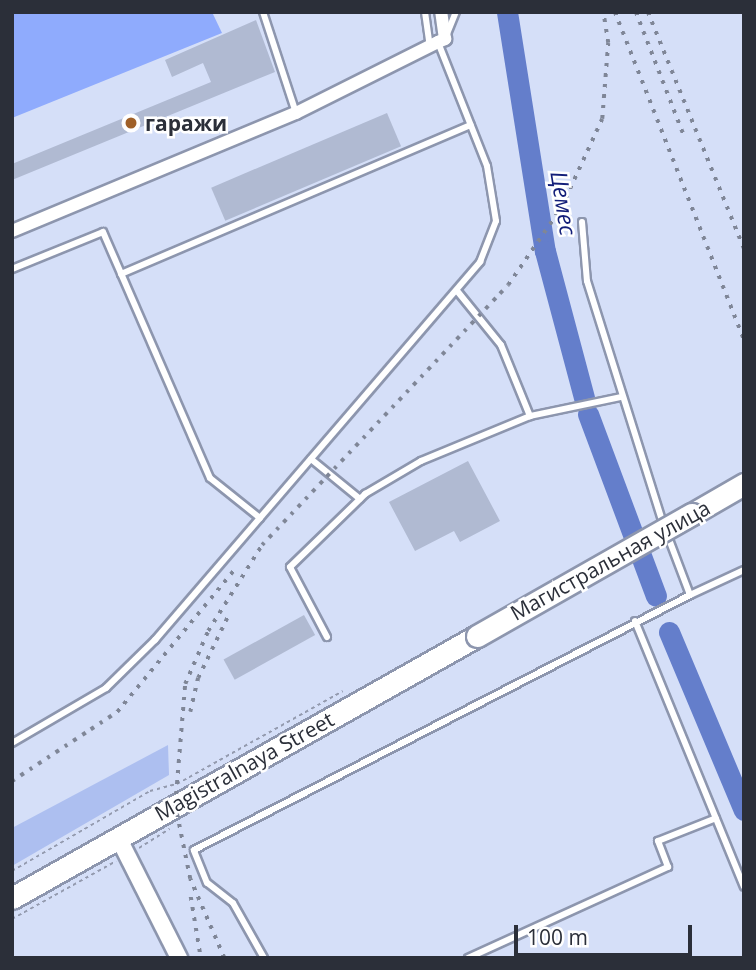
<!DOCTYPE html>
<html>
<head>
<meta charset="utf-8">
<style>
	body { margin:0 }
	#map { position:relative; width:756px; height:970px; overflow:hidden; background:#d5dff8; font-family:"Open Sans",sans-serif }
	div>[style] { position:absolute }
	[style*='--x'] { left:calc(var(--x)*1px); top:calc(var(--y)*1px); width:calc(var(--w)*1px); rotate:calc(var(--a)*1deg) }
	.green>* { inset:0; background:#adbff0 }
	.forest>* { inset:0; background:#8fabfd }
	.river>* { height:21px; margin:-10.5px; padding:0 10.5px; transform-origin:10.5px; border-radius:10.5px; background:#647ecb }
	.building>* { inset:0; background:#b0bad2; transform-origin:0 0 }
	.path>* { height:2px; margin-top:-1px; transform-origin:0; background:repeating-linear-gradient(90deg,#939aae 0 3.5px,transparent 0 7px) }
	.roads { filter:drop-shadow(2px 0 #8d96ae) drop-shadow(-2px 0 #8d96ae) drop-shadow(0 2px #8d96ae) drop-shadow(0 -2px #8d96ae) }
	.service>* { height:6px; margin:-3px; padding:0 3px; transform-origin:3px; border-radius:3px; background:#fff }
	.minor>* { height:12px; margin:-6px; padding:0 6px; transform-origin:6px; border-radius:6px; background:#fff }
	.tertiary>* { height:16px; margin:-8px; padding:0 8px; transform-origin:8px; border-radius:8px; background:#fff }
	.trunk>* { height:21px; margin:-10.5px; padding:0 10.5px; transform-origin:10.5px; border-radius:10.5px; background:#fff }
	.rail>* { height:3.5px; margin-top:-1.75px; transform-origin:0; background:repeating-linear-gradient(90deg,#7f8697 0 3.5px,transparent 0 10.5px) }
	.bridges { filter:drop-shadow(2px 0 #8d96ae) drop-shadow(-2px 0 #8d96ae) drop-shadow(0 2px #8d96ae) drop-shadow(0 -2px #8d96ae) }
	.trunk-bridge>* { height:21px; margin:-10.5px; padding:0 10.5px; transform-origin:10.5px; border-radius:10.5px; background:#fff }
	.dots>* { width:19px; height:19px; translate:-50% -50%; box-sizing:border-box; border:4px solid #fff; border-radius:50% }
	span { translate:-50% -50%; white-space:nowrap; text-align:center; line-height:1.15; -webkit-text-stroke:5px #fff; paint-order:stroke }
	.poi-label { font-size:21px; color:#2b2f39; font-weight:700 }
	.left { translate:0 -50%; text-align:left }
	.street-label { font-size:21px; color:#2b2f39 }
	.water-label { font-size:23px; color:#131e79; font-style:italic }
	.frame { position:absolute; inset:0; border:14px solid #2b2f39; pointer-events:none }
	.scale { position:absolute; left:514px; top:925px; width:178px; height:32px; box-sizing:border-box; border:4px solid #2b2f39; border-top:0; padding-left:9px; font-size:21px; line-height:24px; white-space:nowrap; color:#2b2f39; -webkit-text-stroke:5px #fff; paint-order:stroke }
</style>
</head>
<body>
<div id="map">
	<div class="green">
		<div style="clip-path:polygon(168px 745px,169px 775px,12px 866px,12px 828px)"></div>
	</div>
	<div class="forest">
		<div style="clip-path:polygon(12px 12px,212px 12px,222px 33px,12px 118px)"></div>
	</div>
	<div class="river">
		<div style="--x:507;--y:12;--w:242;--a:81"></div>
		<div style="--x:545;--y:251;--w:152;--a:75.1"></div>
		<div style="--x:588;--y:414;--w:194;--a:69.5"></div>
		<div style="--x:669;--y:632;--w:193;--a:67.2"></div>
	</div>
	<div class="building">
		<div style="clip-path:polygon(256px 20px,275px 72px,12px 180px,12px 164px,211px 82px,203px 63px,172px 77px,165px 60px)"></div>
		<div style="left:387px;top:113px;width:36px;height:191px;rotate:67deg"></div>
		<div style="clip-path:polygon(468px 461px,500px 521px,460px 542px,454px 531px,415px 551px,389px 502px)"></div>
		<div style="left:304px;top:615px;width:23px;height:92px;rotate:61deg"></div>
	</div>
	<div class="path">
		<div style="--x:139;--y:848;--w:36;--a:-32"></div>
		<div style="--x:12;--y:871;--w:160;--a:-30.1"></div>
		<div style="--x:150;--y:791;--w:28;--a:-15"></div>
		<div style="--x:177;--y:784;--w:190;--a:-29.3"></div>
		<div style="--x:12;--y:919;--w:119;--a:-29.1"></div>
	</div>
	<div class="roads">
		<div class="service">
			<div style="--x:263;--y:12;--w:106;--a:71.9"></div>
			<div style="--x:425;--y:12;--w:35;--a:82"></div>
			<div style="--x:447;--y:34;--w:24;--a:-68"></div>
			<div style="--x:582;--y:222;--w:59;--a:85.2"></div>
			<div style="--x:587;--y:281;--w:255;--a:72.6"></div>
			<div style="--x:12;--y:269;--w:98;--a:-22.1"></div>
			<div style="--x:103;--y:232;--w:268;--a:66.5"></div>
			<div style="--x:210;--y:478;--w:64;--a:38.7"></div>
			<div style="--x:121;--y:274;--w:380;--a:-23.1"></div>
			<div style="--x:458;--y:292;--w:68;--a:50.9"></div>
			<div style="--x:501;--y:345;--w:77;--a:67.8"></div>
			<div style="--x:311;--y:459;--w:63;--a:39.2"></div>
			<div style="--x:667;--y:534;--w:65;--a:69.3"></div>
			<div style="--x:690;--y:595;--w:60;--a:-24.8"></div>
			<div style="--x:635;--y:621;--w:287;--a:67.7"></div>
			<div style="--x:327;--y:637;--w:79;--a:-117.9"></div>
			<div style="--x:290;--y:567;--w:105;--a:-44.2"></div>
			<div style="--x:365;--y:494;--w:65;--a:-30.5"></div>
			<div style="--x:421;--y:461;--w:118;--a:-22.4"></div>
			<div style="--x:530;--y:416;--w:93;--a:-11.8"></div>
			<div style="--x:12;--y:743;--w:109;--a:-30.3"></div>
			<div style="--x:106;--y:688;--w:69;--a:-44.4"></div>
			<div style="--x:155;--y:640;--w:499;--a:-49.3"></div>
			<div style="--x:480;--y:262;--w:44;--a:-68.7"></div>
			<div style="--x:496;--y:221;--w:56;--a:-99.3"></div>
			<div style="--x:487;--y:166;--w:133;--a:-111.6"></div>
			<div style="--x:264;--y:958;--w:63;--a:-119.4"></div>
			<div style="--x:233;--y:903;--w:33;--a:-142"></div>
			<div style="--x:207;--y:883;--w:35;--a:-112"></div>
			<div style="--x:194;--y:850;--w:558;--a:-27.21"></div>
			<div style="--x:468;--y:958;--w:220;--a:-24.5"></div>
			<div style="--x:668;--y:867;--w:28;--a:-111"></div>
			<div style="--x:658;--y:841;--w:62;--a:-21.6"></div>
		</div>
		<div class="minor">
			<div style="--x:12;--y:231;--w:308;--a:-22.6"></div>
			<div style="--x:296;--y:113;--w:159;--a:-26.6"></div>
			<div style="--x:438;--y:42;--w:8;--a:-23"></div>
			<div style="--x:445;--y:39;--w:27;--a:-98"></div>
		</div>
		<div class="tertiary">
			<div style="--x:118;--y:837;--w:136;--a:63.2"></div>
		</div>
		<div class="trunk">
			<div style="--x:692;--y:514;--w:60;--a:-30"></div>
			<div style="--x:12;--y:898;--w:534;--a:-29.4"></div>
		</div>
	</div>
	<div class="rail">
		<div style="--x:615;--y:12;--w:352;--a:68.5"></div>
		<div style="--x:636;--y:12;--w:133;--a:68.8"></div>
		<div style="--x:648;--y:12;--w:255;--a:67.9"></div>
		<div style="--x:190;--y:712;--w:35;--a:-77"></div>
		<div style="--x:198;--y:678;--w:73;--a:-64.1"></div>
		<div style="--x:12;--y:781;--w:126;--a:-33.3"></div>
		<div style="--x:117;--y:712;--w:185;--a:-50.5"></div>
		<div style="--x:191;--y:897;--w:62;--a:80.7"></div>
		<div style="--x:224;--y:958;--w:86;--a:-113.3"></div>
		<div style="--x:190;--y:879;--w:76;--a:-101.5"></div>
		<div style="--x:175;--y:805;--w:121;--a:-85.3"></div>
		<div style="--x:185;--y:684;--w:58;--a:-66.5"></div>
		<div style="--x:208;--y:631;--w:102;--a:-57.9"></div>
		<div style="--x:262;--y:545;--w:358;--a:-46.6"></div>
		<div style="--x:508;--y:285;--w:93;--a:-55.5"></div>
		<div style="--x:561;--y:208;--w:98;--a:-65.3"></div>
		<div style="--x:602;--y:119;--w:76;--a:-85.5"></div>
		<div style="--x:608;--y:43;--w:31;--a:-99"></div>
	</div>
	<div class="bridges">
		<div class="trunk-bridge">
			<div style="--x:477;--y:636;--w:247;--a:-29.6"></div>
		</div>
	</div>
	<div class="dots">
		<div style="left:131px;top:123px;background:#a06028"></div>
	</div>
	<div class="poi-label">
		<span class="left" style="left:145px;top:123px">гаражи</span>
	</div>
	<div class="street-label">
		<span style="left:610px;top:560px;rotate:-29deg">Магистральная улица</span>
		<span style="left:244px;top:766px;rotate:-29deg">Magistralnaya Street</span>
	</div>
	<div class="water-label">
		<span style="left:564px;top:203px;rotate:81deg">Цемес</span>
	</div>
	<div class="frame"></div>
	<div class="scale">100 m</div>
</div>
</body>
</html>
